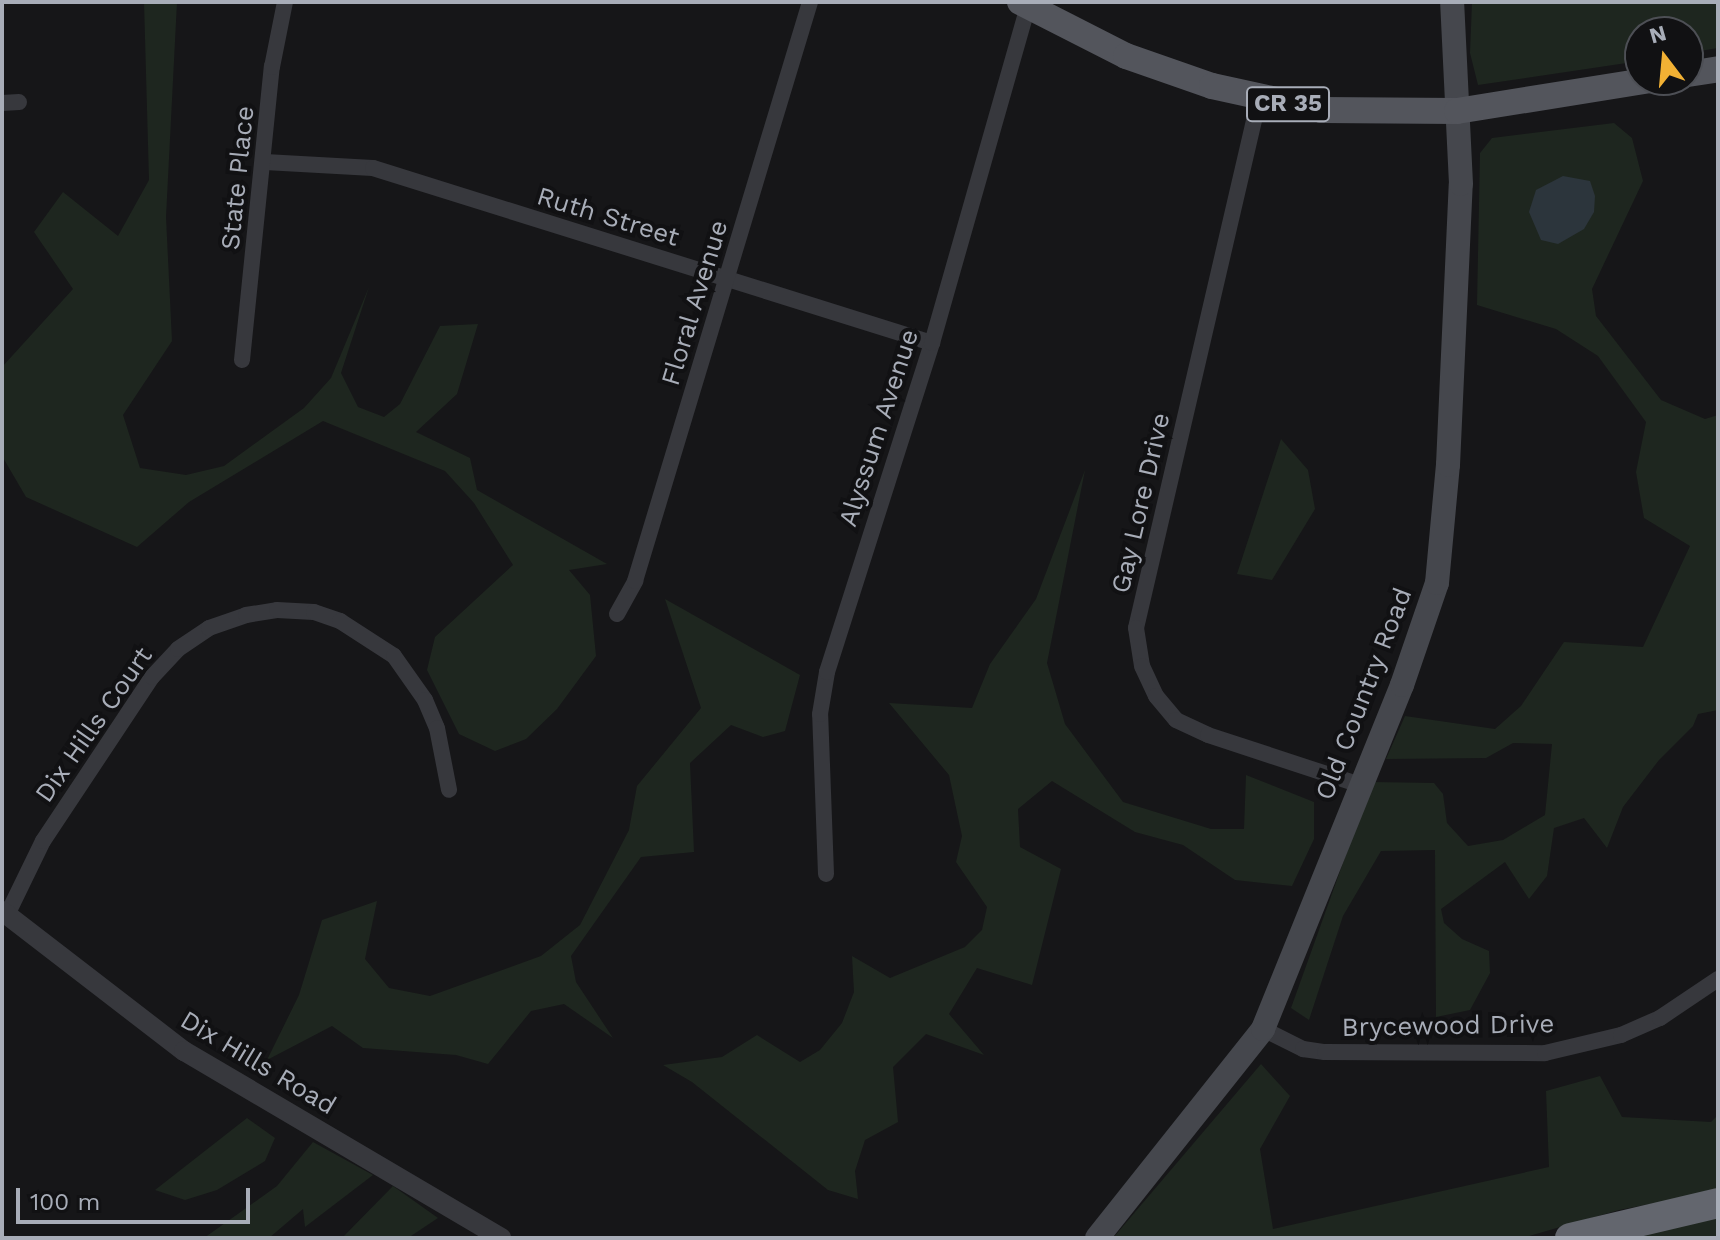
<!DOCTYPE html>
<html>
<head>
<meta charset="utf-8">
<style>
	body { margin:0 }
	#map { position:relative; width:1720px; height:1240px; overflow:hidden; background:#161618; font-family:"Work Sans",sans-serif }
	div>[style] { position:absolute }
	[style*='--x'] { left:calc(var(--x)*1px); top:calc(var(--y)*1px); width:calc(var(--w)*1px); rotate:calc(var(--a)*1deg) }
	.green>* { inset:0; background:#1e261f }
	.water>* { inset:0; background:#2c353c }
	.minor>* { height:16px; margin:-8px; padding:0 8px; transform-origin:8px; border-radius:8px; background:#37383d }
	.tertiary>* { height:20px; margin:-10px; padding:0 10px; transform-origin:10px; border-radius:10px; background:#37383d }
	.secondary>* { height:24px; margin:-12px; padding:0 12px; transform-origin:12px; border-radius:12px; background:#45474d }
	.primary>* { height:26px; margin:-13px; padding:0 13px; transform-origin:13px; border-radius:13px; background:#53555c }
	.motorway>* { height:30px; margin:-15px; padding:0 15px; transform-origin:15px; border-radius:15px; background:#63666e }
	span { translate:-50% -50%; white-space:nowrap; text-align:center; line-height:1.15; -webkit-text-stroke:8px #111113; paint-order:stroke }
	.shield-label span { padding:2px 6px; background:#111113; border:2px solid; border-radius:6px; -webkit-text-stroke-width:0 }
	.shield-label { font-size:24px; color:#a8adb8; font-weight:700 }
	.street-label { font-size:26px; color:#a8adb8 }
	.frame { position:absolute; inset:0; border:4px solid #a8adb8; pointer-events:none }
	.north { position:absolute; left:1624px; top:16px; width:80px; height:80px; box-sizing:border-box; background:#111113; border:2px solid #4d4f55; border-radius:50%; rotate:344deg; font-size:22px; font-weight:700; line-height:32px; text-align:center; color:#a8adb8 }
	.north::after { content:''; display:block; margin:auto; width:28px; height:36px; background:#f2b134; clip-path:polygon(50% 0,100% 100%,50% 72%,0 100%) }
	.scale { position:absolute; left:16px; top:1188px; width:234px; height:36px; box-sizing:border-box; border:4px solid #a8adb8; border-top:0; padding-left:10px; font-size:24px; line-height:28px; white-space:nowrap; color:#a8adb8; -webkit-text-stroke:6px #111113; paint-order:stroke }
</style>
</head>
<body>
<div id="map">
	<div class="green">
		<div style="clip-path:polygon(144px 2px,177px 2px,166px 217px,172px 341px,123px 415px,140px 468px,186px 475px,224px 466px,304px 408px,331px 378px,369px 287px,341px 373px,358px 407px,384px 417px,400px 404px,440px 326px,478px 324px,457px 394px,416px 432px,470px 458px,477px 490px,607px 564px,569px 570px,590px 595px,596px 656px,557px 709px,526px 739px,495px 751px,459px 734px,427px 670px,435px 637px,513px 565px,474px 503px,445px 471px,323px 421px,189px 502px,137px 547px,26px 497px,2px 456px,2px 367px,73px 289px,34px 232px,63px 192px,118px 236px,149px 180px)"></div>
		<div style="clip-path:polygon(1472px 2px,1718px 2px,1718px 48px,1688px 53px,1688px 32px,1640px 32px,1640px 61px,1478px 85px,1470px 53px)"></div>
		<div style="clip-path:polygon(1614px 123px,1632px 138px,1643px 181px,1592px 289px,1596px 316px,1661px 400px,1705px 419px,1718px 415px,1718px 710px,1698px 714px,1693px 726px,1659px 760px,1623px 807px,1607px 848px,1584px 818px,1554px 828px,1547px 876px,1529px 899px,1505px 862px,1441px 909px,1444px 923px,1462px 939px,1489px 951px,1490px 973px,1470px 1010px,1436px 1017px,1435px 850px,1381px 851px,1343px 916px,1309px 1020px,1291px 1008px,1372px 782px,1434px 783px,1443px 794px,1447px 823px,1468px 846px,1503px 840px,1545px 815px,1552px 744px,1513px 743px,1486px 758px,1386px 759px,1405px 716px,1495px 729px,1521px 706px,1564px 642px,1643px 647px,1690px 546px,1644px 518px,1636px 472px,1646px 422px,1598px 356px,1556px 329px,1477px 305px,1480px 153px,1492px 138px)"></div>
		<div style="clip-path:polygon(1281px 439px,1308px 470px,1315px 509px,1272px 580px,1237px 574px)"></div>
		<div style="clip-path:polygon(1085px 470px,1047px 663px,1065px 724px,1123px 802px,1211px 829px,1244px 829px,1246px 775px,1314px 802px,1314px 839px,1292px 886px,1235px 880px,1183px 845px,1135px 832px,1052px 781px,1018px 809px,1020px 847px,1061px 869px,1032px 985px,977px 968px,949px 1014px,984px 1055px,926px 1034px,893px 1067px,898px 1122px,865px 1140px,855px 1171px,858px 1199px,828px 1190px,692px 1082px,663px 1065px,722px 1057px,757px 1035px,800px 1062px,820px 1050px,842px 1023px,854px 992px,852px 956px,890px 978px,965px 947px,982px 930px,987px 907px,956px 862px,962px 836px,949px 775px,889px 703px,972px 708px,990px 664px,1036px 599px)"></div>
		<div style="clip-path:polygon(665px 599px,800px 675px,785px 731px,763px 737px,731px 725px,690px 763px,694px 852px,641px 857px,571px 956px,576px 982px,613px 1038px,564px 1004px,531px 1011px,488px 1064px,456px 1055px,363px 1048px,332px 1026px,267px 1060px,299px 995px,322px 920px,377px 901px,365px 959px,389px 988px,430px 996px,541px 956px,580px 925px,629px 830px,637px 786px,701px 708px)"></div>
		<div style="clip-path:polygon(1261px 1064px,1290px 1096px,1260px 1149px,1273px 1229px,1549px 1167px,1546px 1091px,1600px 1076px,1622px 1117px,1711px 1122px,1718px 1115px,1718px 1191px,1619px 1210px,1522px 1238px,1113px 1238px)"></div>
		<div style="clip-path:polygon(247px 1118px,275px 1138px,265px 1161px,217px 1190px,185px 1200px,155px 1190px)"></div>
		<div style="clip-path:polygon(313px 1142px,373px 1175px,305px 1227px,303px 1209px,269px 1238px,204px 1238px,277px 1186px)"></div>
		<div style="clip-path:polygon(393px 1186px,438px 1218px,408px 1238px,342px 1238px)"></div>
		<div style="clip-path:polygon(1718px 1216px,1718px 1238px,1614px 1238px)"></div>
	</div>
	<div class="water">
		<div style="clip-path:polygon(1563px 176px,1590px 181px,1595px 196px,1594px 212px,1584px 229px,1558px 244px,1541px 240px,1529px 212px,1536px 190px)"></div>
	</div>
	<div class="minor">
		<div style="--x:1259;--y:99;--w:543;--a:103.09"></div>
		<div style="--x:1136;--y:628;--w:38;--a:81"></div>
		<div style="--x:1142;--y:666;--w:33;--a:65"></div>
		<div style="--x:1156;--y:696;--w:31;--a:50"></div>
		<div style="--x:1176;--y:720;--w:35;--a:25"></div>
		<div style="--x:1208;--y:735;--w:160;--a:18.2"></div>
		<div style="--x:2;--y:103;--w:17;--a:-3"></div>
		<div style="--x:265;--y:162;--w:108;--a:3.2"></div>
		<div style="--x:373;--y:168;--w:586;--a:17.38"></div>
		<div style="--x:242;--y:360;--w:295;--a:-84.2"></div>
		<div style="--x:272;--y:67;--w:66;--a:-78.7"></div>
		<div style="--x:617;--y:614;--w:38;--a:-61"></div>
		<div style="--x:635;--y:581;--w:605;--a:-73.18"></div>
		<div style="--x:826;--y:874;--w:160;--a:-92.1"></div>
		<div style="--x:820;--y:714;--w:43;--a:-80.5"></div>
		<div style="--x:827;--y:672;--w:345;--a:-72.3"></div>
		<div style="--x:932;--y:343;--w:355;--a:-74.1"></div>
		<div style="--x:7;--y:915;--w:82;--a:-64.1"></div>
		<div style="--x:43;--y:841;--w:197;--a:-56.4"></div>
		<div style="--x:152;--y:677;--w:38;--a:-47"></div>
		<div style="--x:178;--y:649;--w:37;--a:-34"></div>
		<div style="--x:209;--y:628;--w:39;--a:-19"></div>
		<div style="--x:246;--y:615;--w:31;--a:-9"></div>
		<div style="--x:277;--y:610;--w:37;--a:3"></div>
		<div style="--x:314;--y:612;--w:28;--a:19"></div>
		<div style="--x:340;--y:621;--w:64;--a:32.9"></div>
		<div style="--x:394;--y:656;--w:54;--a:54.8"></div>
		<div style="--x:425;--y:700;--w:30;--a:67"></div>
		<div style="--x:437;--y:728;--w:63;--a:79"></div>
		<div style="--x:1263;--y:1029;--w:45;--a:26.6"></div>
		<div style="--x:1303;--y:1049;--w:22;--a:8"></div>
		<div style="--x:1325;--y:1052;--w:220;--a:0.3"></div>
		<div style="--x:1545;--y:1053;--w:78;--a:-13.3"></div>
		<div style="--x:1621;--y:1035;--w:43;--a:-23.6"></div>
		<div style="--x:1660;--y:1018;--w:70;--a:-33.9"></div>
	</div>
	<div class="tertiary">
		<div style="--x:2;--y:911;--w:230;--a:37.6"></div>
		<div style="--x:184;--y:1051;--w:368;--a:30.5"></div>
	</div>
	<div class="secondary">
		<div style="--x:1097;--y:1238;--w:267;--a:-51.5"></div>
		<div style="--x:1263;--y:1029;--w:371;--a:-68"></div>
		<div style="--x:1402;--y:685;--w:108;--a:-71.1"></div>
		<div style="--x:1437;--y:583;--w:119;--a:-84.7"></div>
		<div style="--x:1448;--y:465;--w:281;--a:-87.4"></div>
		<div style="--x:1461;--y:184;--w:182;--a:-92.8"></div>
	</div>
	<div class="primary">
		<div style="--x:1020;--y:2;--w:119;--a:27"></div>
		<div style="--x:1126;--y:56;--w:91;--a:19.2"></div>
		<div style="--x:1212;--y:86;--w:113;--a:12.3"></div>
		<div style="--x:1322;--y:110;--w:135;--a:0.4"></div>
		<div style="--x:1457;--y:111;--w:196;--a:-9.1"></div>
		<div style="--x:1688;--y:74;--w:30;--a:-9"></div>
	</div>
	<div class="motorway">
		<div style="--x:1570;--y:1238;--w:152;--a:-13.3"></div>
	</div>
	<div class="shield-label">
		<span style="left:1288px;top:104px">CR 35</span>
	</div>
	<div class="street-label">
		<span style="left:238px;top:178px;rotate:-84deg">State Place</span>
		<span style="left:608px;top:217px;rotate:17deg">Ruth Street</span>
		<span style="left:695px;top:303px;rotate:-73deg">Floral Avenue</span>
		<span style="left:879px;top:428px;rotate:-72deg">Alyssum Avenue</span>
		<span style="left:1141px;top:503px;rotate:-77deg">Gay Lore Drive</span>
		<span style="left:1364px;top:694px;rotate:-69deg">Old Country Road</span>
		<span style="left:94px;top:725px;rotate:-55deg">Dix Hills Court</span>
		<span style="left:1448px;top:1026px;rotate:-1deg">Brycewood Drive</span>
		<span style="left:258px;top:1063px;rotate:31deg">Dix Hills Road</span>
	</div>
	<div class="frame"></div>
	<div class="north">N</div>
	<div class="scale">100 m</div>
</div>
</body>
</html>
